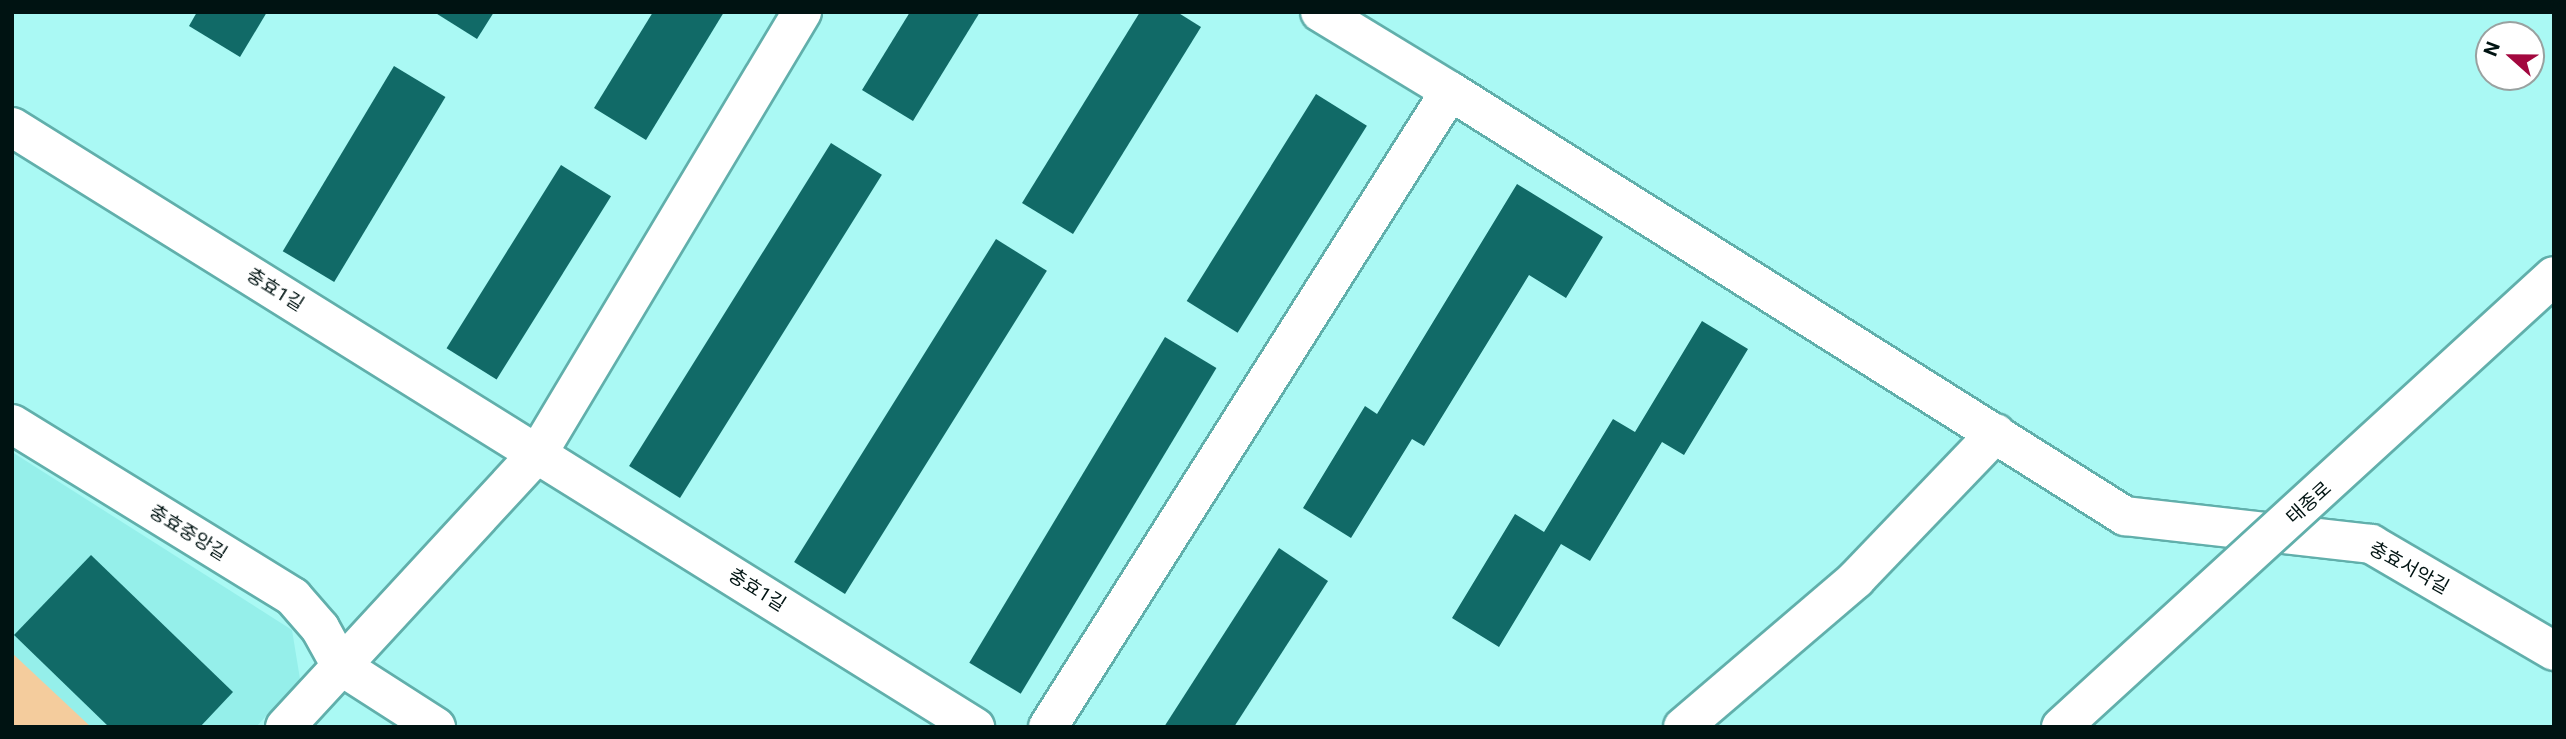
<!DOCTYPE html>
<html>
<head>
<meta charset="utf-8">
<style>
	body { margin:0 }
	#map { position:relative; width:2566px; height:739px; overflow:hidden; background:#aaf9f4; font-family:Roboto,"Noto Sans KR",sans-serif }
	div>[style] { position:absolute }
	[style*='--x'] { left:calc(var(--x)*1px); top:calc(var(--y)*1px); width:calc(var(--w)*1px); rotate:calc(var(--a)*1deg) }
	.built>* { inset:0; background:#95efea }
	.green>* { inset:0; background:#f4cc9d }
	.building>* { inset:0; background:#116a67; transform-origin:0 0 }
	.roads { filter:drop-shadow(2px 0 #61afab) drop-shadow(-2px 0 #61afab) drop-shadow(0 2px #61afab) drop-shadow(0 -2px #61afab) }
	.minor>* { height:38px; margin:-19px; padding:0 19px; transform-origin:19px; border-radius:19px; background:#fff }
	.tertiary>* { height:38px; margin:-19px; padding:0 19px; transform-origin:19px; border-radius:19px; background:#fff }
	.bridges { filter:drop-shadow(2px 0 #61afab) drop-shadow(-2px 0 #61afab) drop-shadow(0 2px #61afab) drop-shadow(0 -2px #61afab) }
	.tertiary-bridge>* { height:38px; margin:-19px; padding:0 19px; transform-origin:19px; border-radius:19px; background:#fff }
	span { translate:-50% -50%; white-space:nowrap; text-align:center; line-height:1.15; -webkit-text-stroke:7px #fff; paint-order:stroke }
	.street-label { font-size:19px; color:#001312 }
	.frame { position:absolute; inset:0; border:14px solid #001312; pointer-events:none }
	.north { position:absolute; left:2475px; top:21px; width:70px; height:70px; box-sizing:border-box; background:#fff; border:2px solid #99a1a0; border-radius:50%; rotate:291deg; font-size:19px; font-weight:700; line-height:28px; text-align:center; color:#001312 }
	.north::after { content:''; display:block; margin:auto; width:24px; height:32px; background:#a3083f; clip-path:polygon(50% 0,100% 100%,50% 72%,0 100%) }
</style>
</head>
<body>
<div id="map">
	<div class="built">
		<div style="clip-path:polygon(12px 452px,292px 630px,300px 679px,256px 727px,12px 727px)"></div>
	</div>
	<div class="green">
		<div style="clip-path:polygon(12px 653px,91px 727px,12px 727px)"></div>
	</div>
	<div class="building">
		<div style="clip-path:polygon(197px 12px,267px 12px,240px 57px,189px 26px)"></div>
		<div style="clip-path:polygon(434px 12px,494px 12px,477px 39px)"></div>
		<div style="clip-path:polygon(653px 12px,724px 12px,646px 140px,594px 108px)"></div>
		<div style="clip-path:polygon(910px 12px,980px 12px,913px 121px,862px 90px)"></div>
		<div style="clip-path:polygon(1140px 12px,1177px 12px,1201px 27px,1073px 234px,1022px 203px)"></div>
		<div style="left:394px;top:66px;width:60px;height:216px;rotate:31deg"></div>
		<div style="left:1316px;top:94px;width:60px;height:244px;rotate:32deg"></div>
		<div style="left:831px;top:143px;width:60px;height:381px;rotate:32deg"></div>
		<div style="left:561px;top:165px;width:59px;height:216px;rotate:32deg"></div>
		<div style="clip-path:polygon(1517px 184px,1603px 237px,1566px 298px,1529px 275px,1424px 446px,1412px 439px,1351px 538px,1303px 508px,1365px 406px,1377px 414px)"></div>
		<div style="left:996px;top:239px;width:60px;height:381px;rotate:32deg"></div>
		<div style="clip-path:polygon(1702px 321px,1748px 349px,1684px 455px,1662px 442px,1590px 561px,1561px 544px,1499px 647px,1452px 618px,1515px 514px,1544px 532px,1613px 419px,1635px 432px)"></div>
		<div style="left:1165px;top:337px;width:60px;height:380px;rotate:31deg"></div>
		<div style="clip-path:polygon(1279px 548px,1328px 581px,1234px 727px,1164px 727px)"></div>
		<div style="clip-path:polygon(91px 555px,233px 692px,200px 727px,109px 727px,14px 635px)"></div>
	</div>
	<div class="roads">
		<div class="minor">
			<div style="--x:1450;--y:91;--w:798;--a:32.2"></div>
			<div style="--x:12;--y:127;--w:1135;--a:31.93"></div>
			<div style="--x:12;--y:424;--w:330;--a:31.6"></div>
			<div style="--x:293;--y:597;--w:41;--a:48.9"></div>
			<div style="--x:320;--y:628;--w:43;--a:61.1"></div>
			<div style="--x:341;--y:666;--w:113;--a:32.7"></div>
			<div style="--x:285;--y:727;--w:373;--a:-47.3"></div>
			<div style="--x:538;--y:453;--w:514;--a:-59.09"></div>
			<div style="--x:1048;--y:727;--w:752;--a:-57.7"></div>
			<div style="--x:1450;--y:91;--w:152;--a:-148.7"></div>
			<div style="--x:1683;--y:727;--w:228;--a:-40.5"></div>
			<div style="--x:1856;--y:579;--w:202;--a:-46.2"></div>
		</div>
		<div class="tertiary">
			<div style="--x:2125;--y:516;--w:248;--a:6.5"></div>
			<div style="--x:2371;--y:544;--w:212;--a:30.3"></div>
		</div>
	</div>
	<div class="bridges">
		<div class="tertiary-bridge">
			<div style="--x:2061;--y:727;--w:668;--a:-42.45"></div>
		</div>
	</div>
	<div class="street-label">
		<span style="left:275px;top:290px;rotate:32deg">충효1길</span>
		<span style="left:2309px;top:503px;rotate:-42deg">태종로</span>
		<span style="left:188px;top:533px;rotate:32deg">충효중앙길</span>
		<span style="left:2409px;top:568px;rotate:29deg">충효서악길</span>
		<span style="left:757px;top:590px;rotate:32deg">충효1길</span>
	</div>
	<div class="frame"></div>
	<div class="north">N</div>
</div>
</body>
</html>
